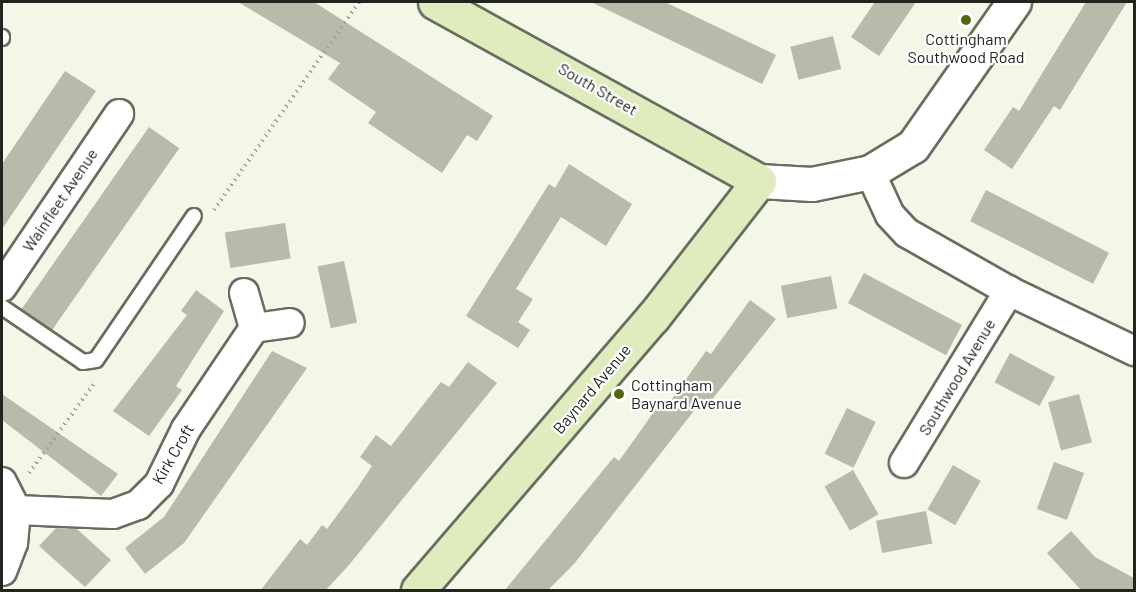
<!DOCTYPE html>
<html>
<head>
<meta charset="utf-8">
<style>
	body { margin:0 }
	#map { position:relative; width:1136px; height:592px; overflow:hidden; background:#f2f7e7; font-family:Barlow,sans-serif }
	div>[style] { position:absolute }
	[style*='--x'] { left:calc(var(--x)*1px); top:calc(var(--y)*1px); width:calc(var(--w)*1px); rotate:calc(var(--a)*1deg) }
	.building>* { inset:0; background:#b6bbac; transform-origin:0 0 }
	.path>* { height:4px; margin-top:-2px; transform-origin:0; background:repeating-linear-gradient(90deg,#9fa397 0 1.5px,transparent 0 6px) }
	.roads { filter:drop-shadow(2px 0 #696d60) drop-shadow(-2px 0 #696d60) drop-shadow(0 2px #696d60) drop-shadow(0 -2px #696d60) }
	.service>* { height:14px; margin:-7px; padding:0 7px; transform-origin:7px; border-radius:7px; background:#fff }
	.minor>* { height:28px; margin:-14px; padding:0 14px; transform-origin:14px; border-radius:14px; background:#fff }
	.tertiary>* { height:33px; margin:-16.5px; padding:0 16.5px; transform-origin:16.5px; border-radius:16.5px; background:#fff }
	.secondary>* { height:33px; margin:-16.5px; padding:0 16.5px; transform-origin:16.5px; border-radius:16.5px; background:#e0ebbe }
	.dots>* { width:16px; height:16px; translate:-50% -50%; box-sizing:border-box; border:3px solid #fff; border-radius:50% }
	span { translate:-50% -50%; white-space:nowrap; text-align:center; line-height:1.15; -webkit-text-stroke:4.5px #fff; paint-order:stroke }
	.poi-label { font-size:16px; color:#22241e }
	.left { translate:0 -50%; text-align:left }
	.street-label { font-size:16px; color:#22241e }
	.frame { position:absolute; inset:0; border:3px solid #22241e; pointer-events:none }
</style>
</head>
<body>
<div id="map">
	<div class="building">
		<div style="clip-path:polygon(238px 2px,314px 2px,493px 116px,477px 141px,467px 135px,442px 173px,368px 123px,376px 112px,328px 79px,340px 63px)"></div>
		<div style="clip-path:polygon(591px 2px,665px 2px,776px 55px,762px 84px)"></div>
		<div style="clip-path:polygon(875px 2px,916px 2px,879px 56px,851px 37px)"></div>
		<div style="clip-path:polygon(1086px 2px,1127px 2px,1060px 110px,1054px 106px,1012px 169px,984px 150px,1013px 107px,1019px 111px)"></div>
		<div style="left:833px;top:36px;width:34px;height:44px;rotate:76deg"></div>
		<div style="clip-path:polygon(65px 71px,96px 91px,2px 229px,2px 164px)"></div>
		<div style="left:149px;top:127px;width:37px;height:223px;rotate:35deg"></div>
		<div style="clip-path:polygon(569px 164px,632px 204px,606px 246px,561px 217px,516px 289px,533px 299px,518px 322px,530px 330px,518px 348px,466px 316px,549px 184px,555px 188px)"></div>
		<div style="left:986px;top:190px;width:138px;height:35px;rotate:27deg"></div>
		<div style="left:285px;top:223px;width:36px;height:61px;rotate:81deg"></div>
		<div style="left:344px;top:261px;width:63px;height:27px;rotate:78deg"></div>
		<div style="left:864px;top:273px;width:111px;height:34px;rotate:28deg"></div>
		<div style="left:831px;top:276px;width:33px;height:51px;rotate:79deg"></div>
		<div style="clip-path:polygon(196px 290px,224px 311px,176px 386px,182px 390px,149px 436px,113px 411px,187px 315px,181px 311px)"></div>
		<div style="clip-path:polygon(750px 300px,776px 319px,703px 411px,697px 407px,574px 564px,547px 591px,504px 591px,614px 457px,619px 461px,663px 399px,669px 403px,706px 351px,711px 354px)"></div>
		<div style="clip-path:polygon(272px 351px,307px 368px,184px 543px,145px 574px,125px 548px,164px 517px)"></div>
		<div style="left:1010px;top:353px;width:51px;height:33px;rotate:28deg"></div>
		<div style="clip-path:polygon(468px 362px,497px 383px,349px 565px,325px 591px,260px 591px,300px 539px,307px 545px,322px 525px,327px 529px,358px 487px,372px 466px,360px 457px,376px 435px,391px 446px,441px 382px,449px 387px)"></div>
		<div style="clip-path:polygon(2px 394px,118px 474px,101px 496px,2px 420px)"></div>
		<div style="left:1079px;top:394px;width:50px;height:32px;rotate:75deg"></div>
		<div style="left:847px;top:408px;width:32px;height:51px;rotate:26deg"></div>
		<div style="left:1054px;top:462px;width:32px;height:50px;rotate:20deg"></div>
		<div style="left:953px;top:465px;width:32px;height:51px;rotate:30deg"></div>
		<div style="left:853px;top:470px;width:51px;height:33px;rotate:60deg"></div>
		<div style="left:926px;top:511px;width:33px;height:51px;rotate:79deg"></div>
		<div style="clip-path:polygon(56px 528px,77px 529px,111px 560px,85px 587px,39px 546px)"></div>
		<div style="clip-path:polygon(1071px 531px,1095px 557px,1134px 578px,1134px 591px,1082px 591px,1047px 553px)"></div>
	</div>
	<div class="path">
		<div style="--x:214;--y:210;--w:254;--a:-55.1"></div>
		<div style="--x:29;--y:473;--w:112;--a:-54"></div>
	</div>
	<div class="roads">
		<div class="service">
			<div style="--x:2;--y:38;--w:1;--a:-90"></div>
			<div style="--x:2;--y:307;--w:98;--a:34.2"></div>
			<div style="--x:83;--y:362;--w:13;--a:-9"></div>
			<div style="--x:96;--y:360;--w:174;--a:-55.8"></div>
		</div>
		<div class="minor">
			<div style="--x:870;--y:172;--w:47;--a:65.1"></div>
			<div style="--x:890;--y:215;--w:25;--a:47"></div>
			<div style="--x:907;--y:233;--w:117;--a:29.6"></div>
			<div style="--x:1009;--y:291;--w:139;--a:25.6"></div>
			<div style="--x:2;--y:287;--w:209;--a:-55.9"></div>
			<div style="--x:244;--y:293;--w:36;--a:74"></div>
			<div style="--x:254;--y:328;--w:36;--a:-8"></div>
			<div style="--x:904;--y:463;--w:202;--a:-58.6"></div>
			<div style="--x:2;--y:482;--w:31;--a:63"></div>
			<div style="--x:16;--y:510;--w:33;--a:95"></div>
			<div style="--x:13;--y:543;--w:30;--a:111"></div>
			<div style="--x:16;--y:510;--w:97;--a:2.4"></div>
			<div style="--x:113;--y:514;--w:27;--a:-20"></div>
			<div style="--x:138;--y:505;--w:30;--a:-45"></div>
			<div style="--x:159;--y:484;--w:61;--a:-63.9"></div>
			<div style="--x:186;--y:429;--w:122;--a:-56"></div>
		</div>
		<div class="tertiary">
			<div style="--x:759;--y:181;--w:53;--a:3.2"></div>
			<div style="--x:812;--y:184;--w:59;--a:-11.7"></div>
			<div style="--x:870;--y:172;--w:50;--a:-31.2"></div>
			<div style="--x:913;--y:146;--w:176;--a:-55"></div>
		</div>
		<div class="secondary">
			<div style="--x:418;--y:590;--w:360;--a:-49.3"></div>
			<div style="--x:653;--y:317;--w:172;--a:-52.1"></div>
			<div style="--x:759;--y:181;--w:370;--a:-151.1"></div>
		</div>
	</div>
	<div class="dots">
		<div style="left:966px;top:20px;background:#536712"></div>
		<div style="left:619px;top:394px;background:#536712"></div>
	</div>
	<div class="poi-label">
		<span style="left:966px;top:48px">Cottingham<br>Southwood Road</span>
		<span class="left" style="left:631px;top:394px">Cottingham<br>Baynard Avenue</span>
	</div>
	<div class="street-label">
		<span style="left:598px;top:89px;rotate:30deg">South Street</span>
		<span style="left:60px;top:200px;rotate:-56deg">Wainfleet Avenue</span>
		<span style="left:957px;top:377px;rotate:-59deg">Southwood Avenue</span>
		<span style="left:592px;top:389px;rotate:-50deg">Baynard Avenue</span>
		<span style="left:173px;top:454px;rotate:-60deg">Kirk Croft</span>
	</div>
	<div class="frame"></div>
</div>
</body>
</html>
